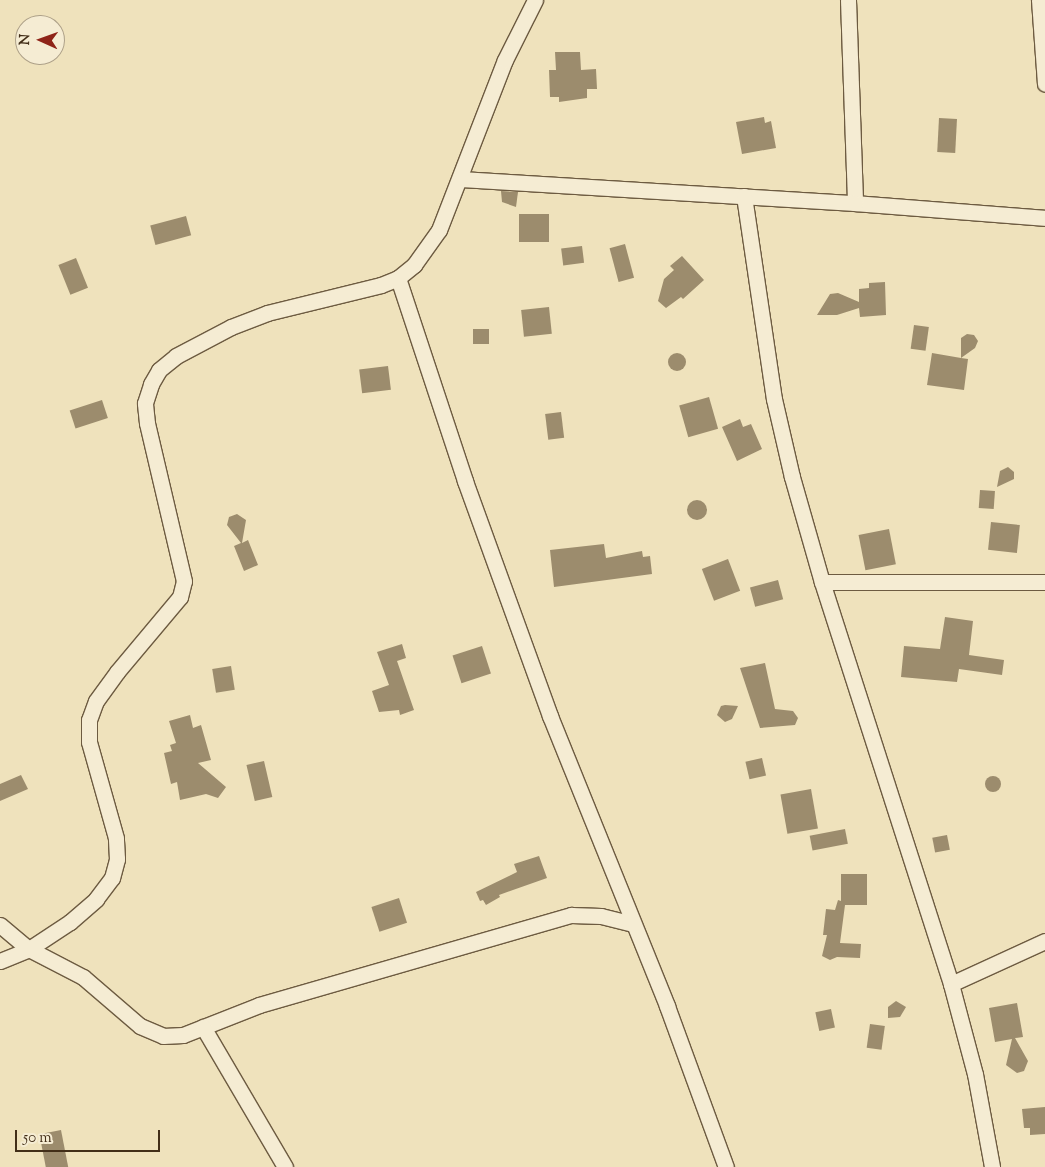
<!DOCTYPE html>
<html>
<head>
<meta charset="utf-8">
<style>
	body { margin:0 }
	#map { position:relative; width:1045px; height:1167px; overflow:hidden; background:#efe2bc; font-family:"Sorts Mill Goudy",serif }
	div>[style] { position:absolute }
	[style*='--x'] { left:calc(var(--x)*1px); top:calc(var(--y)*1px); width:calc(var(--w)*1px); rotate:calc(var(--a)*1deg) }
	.building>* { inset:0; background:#9c8c6d; transform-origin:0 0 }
	.round { border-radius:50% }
	.roads { filter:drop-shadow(1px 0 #6d5b41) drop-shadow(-1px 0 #6d5b41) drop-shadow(0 1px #6d5b41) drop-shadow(0 -1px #6d5b41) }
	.street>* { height:15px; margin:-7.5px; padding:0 7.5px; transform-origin:7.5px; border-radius:7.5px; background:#f5ecd3 }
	span { translate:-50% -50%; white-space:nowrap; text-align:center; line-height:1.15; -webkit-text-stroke:4.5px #f5ecd3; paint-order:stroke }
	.north { position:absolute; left:15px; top:15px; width:50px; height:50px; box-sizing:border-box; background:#f5ecd3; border:1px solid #ada088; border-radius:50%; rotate:272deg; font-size:14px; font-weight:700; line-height:20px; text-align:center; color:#422e18 }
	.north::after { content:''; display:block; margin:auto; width:18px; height:22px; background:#8f2418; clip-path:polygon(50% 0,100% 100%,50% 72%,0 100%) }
	.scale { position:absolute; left:15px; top:1130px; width:145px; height:22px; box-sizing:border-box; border:2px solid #422e18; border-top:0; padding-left:6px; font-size:15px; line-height:18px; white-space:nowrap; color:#422e18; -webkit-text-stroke:4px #f5ecd3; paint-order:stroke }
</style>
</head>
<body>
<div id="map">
	<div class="building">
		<div style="clip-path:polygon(555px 52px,580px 52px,581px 70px,596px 69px,597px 89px,587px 89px,587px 98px,559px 102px,559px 97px,550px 97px,549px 70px,556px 70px)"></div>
		<div style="clip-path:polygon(764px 117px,765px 123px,771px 121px,776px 148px,742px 154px,736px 122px)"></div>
		<div style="left:939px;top:118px;width:18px;height:34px;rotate:3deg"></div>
		<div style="clip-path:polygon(501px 191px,518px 192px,516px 207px,502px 202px)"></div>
		<div style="left:519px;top:214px;width:30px;height:28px"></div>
		<div style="left:186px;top:216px;width:20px;height:37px;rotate:75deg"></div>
		<div style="left:625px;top:244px;width:35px;height:16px;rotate:75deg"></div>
		<div style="left:582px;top:246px;width:17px;height:21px;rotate:83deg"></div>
		<div style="clip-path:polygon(682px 256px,704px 280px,683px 299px,681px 297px,666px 308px,658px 301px,664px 279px,674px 270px,670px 266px)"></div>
		<div style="left:76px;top:258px;width:32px;height:19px;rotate:68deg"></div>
		<div style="clip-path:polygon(885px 282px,886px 315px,860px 317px,859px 308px,837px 315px,817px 315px,830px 294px,838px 293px,859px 302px,859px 289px,869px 288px,869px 283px)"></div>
		<div style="left:549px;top:307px;width:27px;height:28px;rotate:84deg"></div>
		<div style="left:914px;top:325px;width:15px;height:24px;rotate:8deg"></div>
		<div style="left:473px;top:329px;width:16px;height:15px"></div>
		<div style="clip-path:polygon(967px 334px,974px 335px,978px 341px,975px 348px,961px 358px,968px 359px,964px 390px,927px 385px,932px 353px,961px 358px,961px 338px)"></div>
		<div class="round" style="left:668px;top:353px;width:18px;height:18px"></div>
		<div style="left:388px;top:366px;width:24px;height:29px;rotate:83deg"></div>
		<div style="left:709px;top:397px;width:33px;height:31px;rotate:74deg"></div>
		<div style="left:102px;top:400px;width:19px;height:34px;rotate:72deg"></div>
		<div style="left:561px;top:412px;width:26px;height:16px;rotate:83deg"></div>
		<div style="clip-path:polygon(740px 419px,743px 427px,751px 424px,762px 449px,737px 461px,722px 427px)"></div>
		<div style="clip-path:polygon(1008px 467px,1014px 472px,1014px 479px,997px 487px,1000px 471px)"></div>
		<div style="left:980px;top:490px;width:15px;height:18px;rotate:4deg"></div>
		<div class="round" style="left:687px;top:500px;width:20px;height:20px"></div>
		<div style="clip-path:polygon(237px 514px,246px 520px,242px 543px,248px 540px,258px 565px,244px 571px,234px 546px,241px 543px,227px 525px,229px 517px)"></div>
		<div style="left:991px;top:522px;width:29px;height:28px;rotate:6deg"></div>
		<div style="left:889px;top:529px;width:36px;height:31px;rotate:79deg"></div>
		<div style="clip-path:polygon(604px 544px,606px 558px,642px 551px,643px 557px,650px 556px,652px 574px,554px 587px,550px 550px)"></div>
		<div style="left:728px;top:559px;width:34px;height:28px;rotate:69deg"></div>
		<div style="left:778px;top:580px;width:20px;height:29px;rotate:75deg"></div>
		<div style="clip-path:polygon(945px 617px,973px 621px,969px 655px,1004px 660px,1002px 675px,959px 669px,957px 682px,901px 677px,904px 646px,940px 649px)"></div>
		<div style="clip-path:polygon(402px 644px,406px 658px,397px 661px,414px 710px,400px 715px,399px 710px,379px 712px,372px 691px,389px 685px,377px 652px)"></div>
		<div style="left:482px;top:646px;width:29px;height:31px;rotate:72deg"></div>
		<div style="clip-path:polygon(765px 663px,775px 709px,793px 711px,798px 718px,795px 725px,760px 728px,740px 668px)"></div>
		<div style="left:231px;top:666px;width:24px;height:19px;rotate:81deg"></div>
		<div style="clip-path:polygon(721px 706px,725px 705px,738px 706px,732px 719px,725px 722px,717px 715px)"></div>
		<div style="clip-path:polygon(190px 715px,193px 728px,201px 725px,211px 760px,198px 763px,226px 787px,218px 798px,206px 794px,180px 800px,177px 782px,171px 784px,164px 753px,172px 751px,170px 745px,176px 743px,169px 721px)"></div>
		<div style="left:762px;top:758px;width:18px;height:17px;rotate:77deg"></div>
		<div style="left:264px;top:761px;width:37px;height:18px;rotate:77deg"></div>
		<div style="clip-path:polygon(21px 775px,28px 789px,0 801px,0 784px)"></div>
		<div class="round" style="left:985px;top:776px;width:16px;height:16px"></div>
		<div style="left:811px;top:789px;width:40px;height:31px;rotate:80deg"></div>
		<div style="left:845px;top:829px;width:15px;height:36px;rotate:79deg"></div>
		<div style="left:947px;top:835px;width:15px;height:15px;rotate:79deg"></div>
		<div style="clip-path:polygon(539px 856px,547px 878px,499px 895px,500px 897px,486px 905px,483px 900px,480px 901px,476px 892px,517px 872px,514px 864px)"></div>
		<div style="clip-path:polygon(841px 874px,867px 874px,867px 905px,845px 905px,840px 943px,861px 944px,860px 958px,837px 957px,830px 960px,822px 956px,827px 935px,823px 935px,826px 909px,835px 910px,838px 900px,841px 901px)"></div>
		<div style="left:399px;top:898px;width:26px;height:29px;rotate:72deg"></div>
		<div style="clip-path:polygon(896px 1001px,906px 1007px,900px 1017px,888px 1018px,888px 1007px)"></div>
		<div style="clip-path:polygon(1017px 1003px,1023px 1037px,1015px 1038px,1028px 1061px,1024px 1071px,1017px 1073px,1006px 1065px,1012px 1039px,995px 1042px,989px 1008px)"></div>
		<div style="left:831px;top:1009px;width:19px;height:16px;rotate:78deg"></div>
		<div style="left:870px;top:1024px;width:15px;height:24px;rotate:8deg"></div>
		<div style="clip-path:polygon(1045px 1107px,1045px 1134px,1030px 1135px,1030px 1128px,1024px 1128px,1022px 1109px)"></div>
		<div style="left:61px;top:1130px;width:38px;height:22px;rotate:79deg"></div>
	</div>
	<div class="roads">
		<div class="street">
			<div style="--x:848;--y:0;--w:203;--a:88"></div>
			<div style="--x:855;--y:203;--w:191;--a:4.5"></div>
			<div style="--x:1039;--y:0;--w:84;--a:85.9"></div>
			<div style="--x:460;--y:179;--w:396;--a:3.5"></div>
			<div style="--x:744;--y:196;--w:205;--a:81.6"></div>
			<div style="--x:774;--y:399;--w:80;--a:77"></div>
			<div style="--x:792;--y:477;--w:109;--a:74.1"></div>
			<div style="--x:822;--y:582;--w:422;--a:72.2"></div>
			<div style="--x:951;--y:984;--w:93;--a:75.1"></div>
			<div style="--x:975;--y:1074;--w:95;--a:79.6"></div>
			<div style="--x:398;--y:278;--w:214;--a:71.7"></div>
			<div style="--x:465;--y:481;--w:250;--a:70.1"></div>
			<div style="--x:550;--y:716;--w:313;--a:68"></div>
			<div style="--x:667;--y:1006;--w:171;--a:69.9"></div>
			<div style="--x:822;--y:582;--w:223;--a:0"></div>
			<div style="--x:0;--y:925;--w:38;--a:40"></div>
			<div style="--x:29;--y:949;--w:61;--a:27.4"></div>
			<div style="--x:83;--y:977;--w:75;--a:40.7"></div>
			<div style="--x:140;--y:1026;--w:25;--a:23"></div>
			<div style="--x:163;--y:1036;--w:20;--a:-3"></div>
			<div style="--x:183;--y:1035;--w:82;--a:-21.5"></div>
			<div style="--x:259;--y:1005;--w:325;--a:-16.1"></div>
			<div style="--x:571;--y:915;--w:30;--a:2"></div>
			<div style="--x:601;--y:916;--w:32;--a:14"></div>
			<div style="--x:0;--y:961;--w:31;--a:-22"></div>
			<div style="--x:29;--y:949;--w:49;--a:-33.4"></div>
			<div style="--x:70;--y:922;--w:35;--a:-41"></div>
			<div style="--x:96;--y:899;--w:26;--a:-53"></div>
			<div style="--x:112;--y:878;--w:20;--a:-75"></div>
			<div style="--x:117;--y:859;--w:21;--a:-93"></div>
			<div style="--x:116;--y:838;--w:100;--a:-105.7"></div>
			<div style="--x:89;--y:742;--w:22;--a:-90"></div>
			<div style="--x:89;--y:720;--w:20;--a:-70"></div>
			<div style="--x:96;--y:701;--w:36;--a:-54"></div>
			<div style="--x:117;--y:672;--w:98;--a:-50"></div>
			<div style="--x:180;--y:597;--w:16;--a:-76"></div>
			<div style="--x:184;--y:581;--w:162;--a:-103.2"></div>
			<div style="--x:147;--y:423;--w:20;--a:-96"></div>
			<div style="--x:145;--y:403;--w:20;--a:-72"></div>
			<div style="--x:151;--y:384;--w:16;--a:-60"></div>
			<div style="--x:159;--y:370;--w:22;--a:-39"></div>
			<div style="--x:176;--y:356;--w:62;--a:-27.8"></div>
			<div style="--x:231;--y:327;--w:39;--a:-21"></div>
			<div style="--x:267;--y:313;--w:117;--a:-13.8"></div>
			<div style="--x:381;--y:285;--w:18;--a:-22"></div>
			<div style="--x:398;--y:278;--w:21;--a:-39"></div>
			<div style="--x:414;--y:265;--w:43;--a:-54.5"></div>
			<div style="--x:439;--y:230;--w:182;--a:-68.8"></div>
			<div style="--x:505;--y:60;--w:67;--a:-63.4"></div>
			<div style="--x:951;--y:984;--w:103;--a:-24.6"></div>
			<div style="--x:203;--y:1027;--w:162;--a:59.6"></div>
		</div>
	</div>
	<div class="north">N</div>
	<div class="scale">50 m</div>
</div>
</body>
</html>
